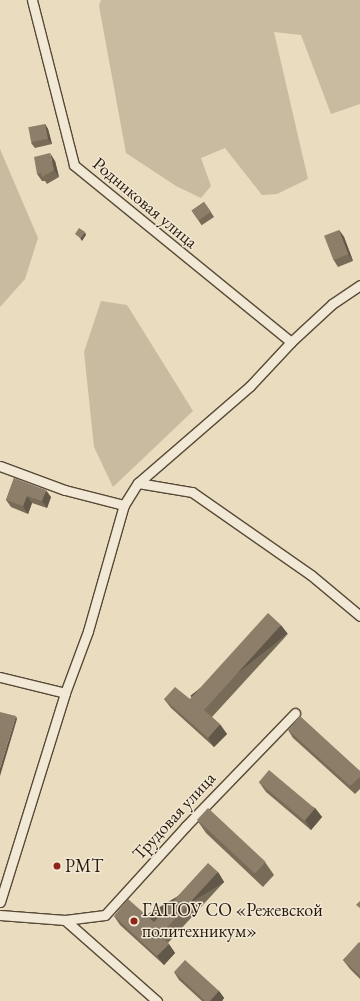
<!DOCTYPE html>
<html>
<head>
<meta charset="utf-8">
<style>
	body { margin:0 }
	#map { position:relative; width:360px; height:1001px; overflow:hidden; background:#e9dcbf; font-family:"EB Garamond",serif }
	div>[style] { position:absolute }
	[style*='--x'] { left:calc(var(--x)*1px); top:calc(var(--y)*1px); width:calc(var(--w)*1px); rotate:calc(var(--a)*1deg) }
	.green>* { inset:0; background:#c8bba0 }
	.roads { filter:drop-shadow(1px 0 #584936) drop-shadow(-1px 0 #584936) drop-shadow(0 1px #584936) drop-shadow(0 -1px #584936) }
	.minor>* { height:9px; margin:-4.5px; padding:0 4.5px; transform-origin:4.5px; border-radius:4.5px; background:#f1e8d5 }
	.wall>* { inset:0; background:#786c59; transform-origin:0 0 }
	.shaded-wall>* { inset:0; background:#625849; transform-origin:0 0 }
	.building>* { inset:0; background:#8c7e68; transform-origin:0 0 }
	.dots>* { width:11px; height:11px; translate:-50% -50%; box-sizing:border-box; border:2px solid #f1e8d5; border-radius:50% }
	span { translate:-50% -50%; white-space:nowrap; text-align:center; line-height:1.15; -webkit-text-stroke:3px #f1e8d5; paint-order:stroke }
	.street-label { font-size:18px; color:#271809 }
	.poi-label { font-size:18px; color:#271809 }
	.left { translate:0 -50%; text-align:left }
</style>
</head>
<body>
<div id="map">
	<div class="green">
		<div style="clip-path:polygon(101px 0,360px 0,360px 104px,331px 114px,301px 35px,274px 32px,308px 179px,277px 194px,262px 195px,225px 148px,201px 158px,211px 186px,201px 198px,176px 186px,126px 153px,99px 6px)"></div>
		<div style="clip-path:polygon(0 149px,38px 238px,25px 279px,0 307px)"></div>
		<div style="clip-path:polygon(101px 301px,127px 305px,193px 411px,113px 487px,94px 447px,84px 352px)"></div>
	</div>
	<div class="roads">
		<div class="minor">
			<div style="--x:32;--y:0;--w:170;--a:75.7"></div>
			<div style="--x:74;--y:165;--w:280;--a:39.2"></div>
			<div style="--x:0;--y:466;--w:69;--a:20.3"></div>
			<div style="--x:65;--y:490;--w:61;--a:14.3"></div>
			<div style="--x:138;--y:483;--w:55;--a:9.5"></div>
			<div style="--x:192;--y:492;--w:145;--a:34.9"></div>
			<div style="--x:311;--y:575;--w:64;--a:39.9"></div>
			<div style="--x:0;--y:677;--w:67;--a:13.8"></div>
			<div style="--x:0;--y:902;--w:219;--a:-72.7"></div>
			<div style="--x:65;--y:693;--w:66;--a:-69.6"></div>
			<div style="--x:88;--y:631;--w:131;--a:-74.1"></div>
			<div style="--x:124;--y:505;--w:26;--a:-58"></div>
			<div style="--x:138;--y:483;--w:148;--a:-40.9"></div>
			<div style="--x:250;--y:386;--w:60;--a:-47"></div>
			<div style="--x:291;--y:342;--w:56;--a:-42.8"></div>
			<div style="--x:332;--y:304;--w:34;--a:-34"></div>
			<div style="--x:0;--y:915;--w:65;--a:4.4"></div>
			<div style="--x:65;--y:920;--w:123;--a:41.4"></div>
			<div style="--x:65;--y:920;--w:40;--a:-7.1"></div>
			<div style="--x:105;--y:915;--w:120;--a:-47.7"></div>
			<div style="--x:186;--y:826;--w:157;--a:-46"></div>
		</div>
	</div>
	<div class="wall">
		<div style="clip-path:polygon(45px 124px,48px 129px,52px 144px,35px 148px,31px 143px)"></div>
		<div style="clip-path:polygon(55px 161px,59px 177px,47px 184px,45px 181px,42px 181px,37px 174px)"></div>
		<div style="left:204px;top:202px;width:18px;height:15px;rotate:56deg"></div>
		<div style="clip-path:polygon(339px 230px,344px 237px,353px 261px,338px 267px,333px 259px)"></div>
		<div style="clip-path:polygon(14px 478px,51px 497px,47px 508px,32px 503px,28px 514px,11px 507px,6px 500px)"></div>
		<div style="clip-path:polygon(288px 634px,212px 717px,227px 734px,214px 747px,171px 708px,164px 699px,190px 699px)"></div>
		<div style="clip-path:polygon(288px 730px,360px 771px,360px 789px,355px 794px,293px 738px)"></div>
		<div style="clip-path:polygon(259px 782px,315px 808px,322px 817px,311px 830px,266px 792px)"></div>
		<div style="clip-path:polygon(197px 820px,265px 862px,274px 875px,263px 887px,206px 833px)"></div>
		<div style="clip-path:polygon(218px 872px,224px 882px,168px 943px,175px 953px,164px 965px,120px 925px,114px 916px,154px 922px)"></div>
		<div style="clip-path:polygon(360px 943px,360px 979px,350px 969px,343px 960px)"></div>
		<div style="clip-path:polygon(174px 972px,219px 991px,224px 998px,222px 1001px,202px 1001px,179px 980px)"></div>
	</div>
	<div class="shaded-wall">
		<div style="clip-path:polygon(45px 124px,48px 129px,52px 144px,48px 139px)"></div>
		<div style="clip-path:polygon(50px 153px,55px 161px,59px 177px,54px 170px)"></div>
		<div style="clip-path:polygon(339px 230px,344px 237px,353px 261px,348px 254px)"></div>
		<div style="clip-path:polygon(85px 232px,86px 235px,82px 241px,80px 238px)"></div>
		<div style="clip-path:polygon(46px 490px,51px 497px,47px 508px,42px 501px)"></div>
		<div style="clip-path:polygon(27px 496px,32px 503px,28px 514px,23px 506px)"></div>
		<div style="left:281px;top:625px;width:11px;height:115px;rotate:52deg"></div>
		<div style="clip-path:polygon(16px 716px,17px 719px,0 776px,0 768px)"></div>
		<div style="clip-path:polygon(220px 724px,227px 734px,214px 747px,208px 738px)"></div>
		<div style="clip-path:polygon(315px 808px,322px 817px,311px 830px,305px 820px)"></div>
		<div style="left:218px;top:872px;width:12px;height:86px;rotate:59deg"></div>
		<div style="clip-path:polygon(169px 944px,175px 953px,164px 965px,157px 956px)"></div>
		<div style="clip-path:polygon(219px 991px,224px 998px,222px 1001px,210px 1001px)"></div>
	</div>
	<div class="building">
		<div style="left:45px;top:124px;width:15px;height:17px;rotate:79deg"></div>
		<div style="clip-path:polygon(50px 153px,54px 170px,42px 177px,41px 173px,37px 174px,34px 157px)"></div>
		<div style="left:204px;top:202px;width:12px;height:15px;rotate:55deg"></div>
		<div style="clip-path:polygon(79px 228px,85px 232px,80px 238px,75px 234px)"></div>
		<div style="left:339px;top:230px;width:26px;height:16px;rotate:69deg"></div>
		<div style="clip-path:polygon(14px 478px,46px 490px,42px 501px,27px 496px,23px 506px,6px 500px)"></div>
		<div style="clip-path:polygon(268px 613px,281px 625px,204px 710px,220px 724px,208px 738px,164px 699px,175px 687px,190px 699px)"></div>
		<div style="clip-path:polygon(0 712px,16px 716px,0 768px)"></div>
		<div style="clip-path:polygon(300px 716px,360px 771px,360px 777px,350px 786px,288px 730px)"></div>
		<div style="left:269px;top:770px;width:60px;height:16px;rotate:40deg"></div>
		<div style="left:208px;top:808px;width:79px;height:16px;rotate:43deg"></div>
		<div style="clip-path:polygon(208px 863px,218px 872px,160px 935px,169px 944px,157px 956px,114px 916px,128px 899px,154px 922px)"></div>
		<div style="clip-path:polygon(360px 901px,360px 908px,356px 905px)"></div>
		<div style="clip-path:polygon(359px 942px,360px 943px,360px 976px,343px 960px)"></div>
		<div style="clip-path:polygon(185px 960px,219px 991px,210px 1001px,205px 1001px,174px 972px)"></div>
	</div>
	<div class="dots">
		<div style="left:57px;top:866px;background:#8f2418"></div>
		<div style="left:134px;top:921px;background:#8f2418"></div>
	</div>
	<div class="street-label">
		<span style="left:145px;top:203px;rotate:40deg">Родниковая улица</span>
		<span style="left:174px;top:816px;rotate:-47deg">Трудовая улица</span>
	</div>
	<div class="poi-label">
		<span class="left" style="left:65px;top:866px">РМТ</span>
		<span class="left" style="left:142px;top:921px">ГАПОУ СО «Режевской<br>политехникум»</span>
	</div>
</div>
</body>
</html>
